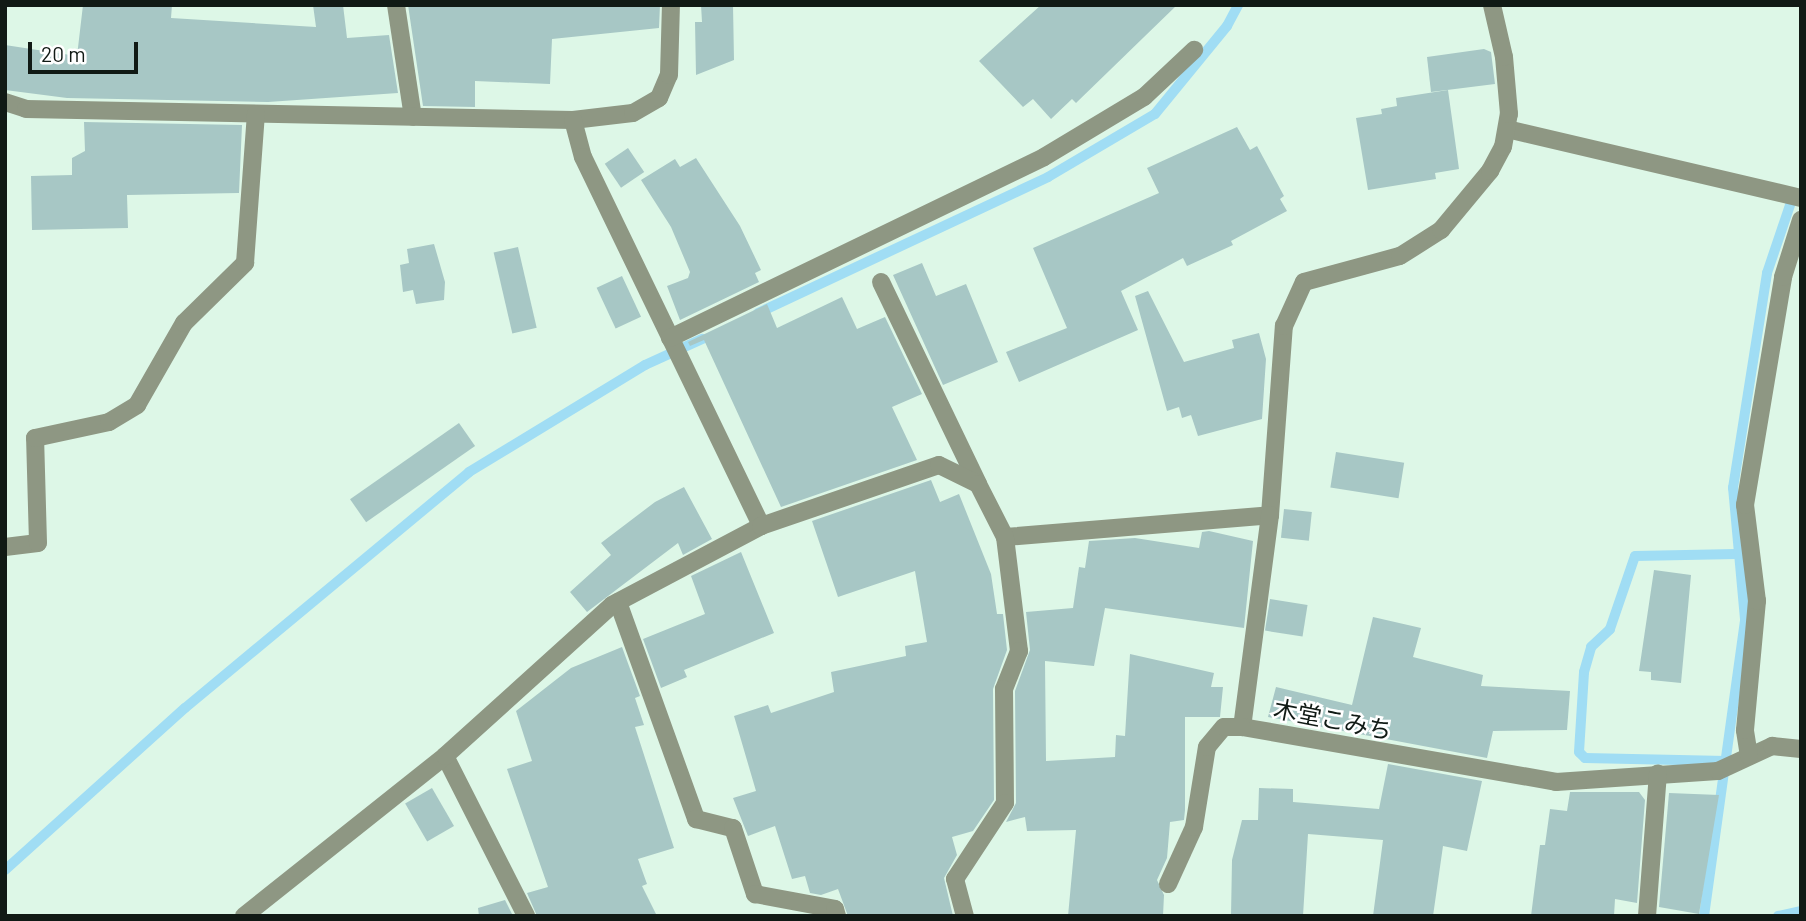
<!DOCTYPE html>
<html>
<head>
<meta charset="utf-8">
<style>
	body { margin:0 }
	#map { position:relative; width:1806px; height:921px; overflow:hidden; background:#ddf7e7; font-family:Barlow,"Noto Sans JP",sans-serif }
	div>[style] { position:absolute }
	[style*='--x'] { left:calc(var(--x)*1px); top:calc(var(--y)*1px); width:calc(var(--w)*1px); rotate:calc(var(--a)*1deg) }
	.stream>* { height:10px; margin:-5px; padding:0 5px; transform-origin:5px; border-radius:5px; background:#a0ddf4 }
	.building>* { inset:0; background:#a7c7c5; transform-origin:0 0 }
	.street>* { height:18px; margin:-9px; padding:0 9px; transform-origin:9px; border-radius:9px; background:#8e9783 }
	span { translate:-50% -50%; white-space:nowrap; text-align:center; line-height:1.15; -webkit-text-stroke:5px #fff; paint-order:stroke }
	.street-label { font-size:24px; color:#111a15 }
	.frame { position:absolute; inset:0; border:7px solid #111a15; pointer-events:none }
	.scale { position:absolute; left:28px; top:42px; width:110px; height:32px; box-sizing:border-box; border:4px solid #111a15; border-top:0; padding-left:9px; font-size:21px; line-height:24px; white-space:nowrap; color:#111a15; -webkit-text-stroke:5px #fff; paint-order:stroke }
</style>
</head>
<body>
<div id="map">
	<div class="stream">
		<div style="--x:758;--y:313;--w:320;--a:-25.1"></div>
		<div style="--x:1048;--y:177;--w:124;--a:-30.5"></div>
		<div style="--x:1155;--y:114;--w:114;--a:-50.7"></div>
		<div style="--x:1227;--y:26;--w:24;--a:-62"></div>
		<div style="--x:1726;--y:761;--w:141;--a:-178.8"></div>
		<div style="--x:1585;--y:758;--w:8;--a:-135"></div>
		<div style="--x:1579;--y:752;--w:80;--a:-86.4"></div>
		<div style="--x:1584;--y:672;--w:26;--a:-74"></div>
		<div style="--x:1591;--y:647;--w:26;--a:-43"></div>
		<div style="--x:1610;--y:629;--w:77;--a:-71.1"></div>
		<div style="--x:1635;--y:556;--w:101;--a:-1.1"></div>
		<div style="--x:5;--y:870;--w:242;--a:-42"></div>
		<div style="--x:185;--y:708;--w:369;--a:-39.7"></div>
		<div style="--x:469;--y:472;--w:206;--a:-31.3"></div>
		<div style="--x:645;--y:365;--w:63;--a:-24.5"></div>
		<div style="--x:1704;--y:916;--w:300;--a:-82.1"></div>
		<div style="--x:1745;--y:619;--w:132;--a:-95.2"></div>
		<div style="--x:1733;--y:488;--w:218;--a:-81"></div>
		<div style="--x:1767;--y:273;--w:72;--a:-71.3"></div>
		<div style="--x:1778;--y:916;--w:24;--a:-12"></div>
	</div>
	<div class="building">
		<div style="clip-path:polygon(83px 5px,172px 5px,171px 18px,316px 27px,313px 5px,343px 5px,347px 38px,389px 35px,398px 93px,268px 102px,67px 98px,5px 90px,5px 45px,77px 56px)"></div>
		<div style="clip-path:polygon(408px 5px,660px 5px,659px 28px,552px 39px,550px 84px,475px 81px,475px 107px,423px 106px)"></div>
		<div style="clip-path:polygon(701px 5px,733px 5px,734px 60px,696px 75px,695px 22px,702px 22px)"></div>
		<div style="clip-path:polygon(1041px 5px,1177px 5px,1076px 103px,1072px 99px,1051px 119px,1033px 99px,1023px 107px,979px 61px)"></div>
		<div style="clip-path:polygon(1484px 49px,1491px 52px,1495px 84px,1431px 92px,1427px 57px)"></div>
		<div style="clip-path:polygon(1448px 90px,1459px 169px,1435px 173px,1436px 179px,1368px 190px,1356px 118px,1382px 114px,1381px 109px,1397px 106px,1396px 98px)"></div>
		<div style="clip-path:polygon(84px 122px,242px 125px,239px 193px,127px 195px,128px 228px,32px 230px,31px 176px,72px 175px,72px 158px,85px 151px)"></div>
		<div style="clip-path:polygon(1237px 127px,1250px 150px,1257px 146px,1284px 196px,1280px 199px,1287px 211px,1231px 241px,1233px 245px,1187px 266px,1183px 258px,1121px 291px,1138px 330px,1019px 382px,1006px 352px,1067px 328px,1033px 248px,1159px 193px,1147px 168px)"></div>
		<div style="left:628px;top:148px;width:29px;height:28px;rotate:56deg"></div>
		<div style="clip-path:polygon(696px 158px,740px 226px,761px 270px,755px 273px,759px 282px,680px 320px,667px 286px,688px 278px,690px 272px,671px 227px,641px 180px,675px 159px,680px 167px)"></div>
		<div style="clip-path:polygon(434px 244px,445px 282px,444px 300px,416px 304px,413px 290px,403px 292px,400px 265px,409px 263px,407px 249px)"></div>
		<div style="left:518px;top:247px;width:83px;height:25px;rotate:77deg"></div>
		<div style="clip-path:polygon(922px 263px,936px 296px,966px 284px,998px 362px,943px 385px,893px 275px)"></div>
		<div style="left:622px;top:276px;width:45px;height:28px;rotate:65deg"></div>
		<div style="clip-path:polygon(1148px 291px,1184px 362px,1234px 348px,1232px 340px,1259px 333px,1266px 359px,1262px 419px,1198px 436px,1191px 415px,1182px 418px,1179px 407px,1167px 411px,1135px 296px)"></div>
		<div style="clip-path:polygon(842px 297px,857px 329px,885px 317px,922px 394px,892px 407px,917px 460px,781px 507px,704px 340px,690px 346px,688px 342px,767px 304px,777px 328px)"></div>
		<div style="left:459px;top:423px;width:28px;height:133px;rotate:55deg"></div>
		<div style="left:1336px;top:452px;width:69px;height:36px;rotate:9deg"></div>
		<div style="clip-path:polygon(931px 480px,940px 502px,959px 494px,991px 574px,997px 614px,1003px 614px,1007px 650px,993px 689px,994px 800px,973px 831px,952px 837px,957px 855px,944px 878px,953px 916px,848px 916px,838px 889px,821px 895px,810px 893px,805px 876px,792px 879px,775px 826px,748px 836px,733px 798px,756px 791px,734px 716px,768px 705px,771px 713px,834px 692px,831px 672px,906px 656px,905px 646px,927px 642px,915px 571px,838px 597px,812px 521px)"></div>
		<div style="clip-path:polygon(684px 487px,712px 539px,683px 555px,678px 543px,587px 612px,570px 592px,611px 555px,601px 543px,655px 502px)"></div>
		<div style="left:1284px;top:509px;width:28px;height:29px;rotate:6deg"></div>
		<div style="clip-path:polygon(1209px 531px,1253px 541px,1244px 628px,1105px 608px,1094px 666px,1045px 661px,1046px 761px,1115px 757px,1116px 735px,1125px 736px,1130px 654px,1214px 673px,1211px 687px,1223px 687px,1220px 717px,1185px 717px,1185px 810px,1184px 820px,1170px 822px,1167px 858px,1157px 880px,1164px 895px,1163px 916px,1068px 916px,1076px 830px,1027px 831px,1025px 817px,1006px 822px,1016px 803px,1015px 691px,1030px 650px,1026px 612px,1073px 608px,1079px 567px,1085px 568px,1089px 541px,1135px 538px,1199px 548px,1202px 532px)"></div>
		<div style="clip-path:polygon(741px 552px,774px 633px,684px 670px,687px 677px,661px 688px,643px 639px,705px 614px,691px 576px)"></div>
		<div style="clip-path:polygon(1654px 570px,1691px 575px,1681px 683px,1651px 680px,1651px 672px,1639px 671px)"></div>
		<div style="left:1270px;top:599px;width:38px;height:32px;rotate:9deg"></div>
		<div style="clip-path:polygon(1373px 617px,1421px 628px,1413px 657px,1483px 675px,1481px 686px,1570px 691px,1567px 730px,1493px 731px,1487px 758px,1268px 717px,1276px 687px,1352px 705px)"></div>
		<div style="clip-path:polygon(622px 647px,640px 696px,635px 698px,644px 725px,635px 727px,674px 848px,638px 859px,647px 884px,642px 886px,657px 916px,537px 916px,527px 893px,548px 887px,507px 769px,532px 761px,516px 711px,571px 668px)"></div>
		<div style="clip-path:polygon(1388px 764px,1482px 781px,1467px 851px,1443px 846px,1433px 916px,1373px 916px,1383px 840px,1308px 834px,1303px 916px,1231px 916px,1232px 860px,1242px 820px,1258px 820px,1259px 788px,1293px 789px,1293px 802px,1379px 809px)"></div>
		<div style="left:432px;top:788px;width:44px;height:31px;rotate:60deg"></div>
		<div style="clip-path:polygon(1570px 792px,1639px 792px,1645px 800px,1637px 903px,1615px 899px,1614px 916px,1531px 916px,1540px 845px,1545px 845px,1550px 809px,1567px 811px)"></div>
		<div style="clip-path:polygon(1669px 793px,1719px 795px,1699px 914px,1659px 907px)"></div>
		<div style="clip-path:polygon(505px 900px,513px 916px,479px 916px,478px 908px)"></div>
	</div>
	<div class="street">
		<div style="--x:396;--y:5;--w:113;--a:81.4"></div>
		<div style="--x:5;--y:102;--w:22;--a:18"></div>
		<div style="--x:26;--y:109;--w:547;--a:1.15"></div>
		<div style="--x:573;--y:120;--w:60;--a:-6.7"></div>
		<div style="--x:633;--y:113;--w:30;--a:-30"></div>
		<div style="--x:659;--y:98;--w:25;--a:-67"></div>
		<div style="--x:669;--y:75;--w:70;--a:-88.4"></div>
		<div style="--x:573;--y:120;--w:38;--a:75"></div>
		<div style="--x:583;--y:157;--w:410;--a:64.2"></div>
		<div style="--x:1507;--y:129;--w:302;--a:13.2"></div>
		<div style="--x:881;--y:282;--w:224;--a:64.3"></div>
		<div style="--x:670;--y:338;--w:415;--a:-25.8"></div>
		<div style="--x:1044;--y:157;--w:117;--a:-31"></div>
		<div style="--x:1144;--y:97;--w:69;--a:-43.2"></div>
		<div style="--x:1270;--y:515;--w:190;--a:-85.8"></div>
		<div style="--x:1284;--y:326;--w:48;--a:-65.6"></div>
		<div style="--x:1304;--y:282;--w:99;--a:-15.2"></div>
		<div style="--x:1400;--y:256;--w:49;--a:-32.4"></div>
		<div style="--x:1441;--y:230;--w:77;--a:-50.3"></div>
		<div style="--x:1490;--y:171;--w:27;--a:-62"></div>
		<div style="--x:1503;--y:147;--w:34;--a:-80"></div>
		<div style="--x:1509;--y:114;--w:57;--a:-95"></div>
		<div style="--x:1504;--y:57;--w:53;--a:-103"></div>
		<div style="--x:1005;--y:537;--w:266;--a:-4.7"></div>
		<div style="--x:1270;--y:515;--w:214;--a:97.5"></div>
		<div style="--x:1242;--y:727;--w:319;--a:9.9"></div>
		<div style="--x:1556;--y:782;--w:162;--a:-3.9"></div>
		<div style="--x:1718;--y:771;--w:60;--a:-24.8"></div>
		<div style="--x:1772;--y:746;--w:29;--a:6"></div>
		<div style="--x:5;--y:547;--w:33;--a:-7"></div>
		<div style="--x:38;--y:543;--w:105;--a:-91.6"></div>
		<div style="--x:35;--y:438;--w:76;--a:-12.2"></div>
		<div style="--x:109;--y:422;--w:33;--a:-31"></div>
		<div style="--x:137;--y:405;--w:95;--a:-60.2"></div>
		<div style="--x:184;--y:323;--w:86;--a:-44.5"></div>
		<div style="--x:245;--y:263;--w:149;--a:-85.8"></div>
		<div style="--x:618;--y:602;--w:231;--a:70.2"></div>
		<div style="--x:696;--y:819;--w:38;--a:14"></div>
		<div style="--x:733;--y:828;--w:70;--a:71.6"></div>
		<div style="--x:755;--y:894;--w:81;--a:10.6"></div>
		<div style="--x:835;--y:909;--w:7;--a:74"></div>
		<div style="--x:445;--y:756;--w:179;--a:63.1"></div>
		<div style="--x:1749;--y:756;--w:26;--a:-99"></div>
		<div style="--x:1745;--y:730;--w:130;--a:-84.7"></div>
		<div style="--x:1757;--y:601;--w:97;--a:-97.1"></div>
		<div style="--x:1745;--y:505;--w:231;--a:-80.5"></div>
		<div style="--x:1783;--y:277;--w:60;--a:-72.5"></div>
		<div style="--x:1168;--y:884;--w:63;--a:-65.5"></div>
		<div style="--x:1194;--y:827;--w:81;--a:-80.8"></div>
		<div style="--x:1207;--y:747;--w:26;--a:-50"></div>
		<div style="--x:1224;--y:727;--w:18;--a:0"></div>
		<div style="--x:244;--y:916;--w:257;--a:-38.5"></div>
		<div style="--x:445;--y:756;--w:225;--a:-42.1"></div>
		<div style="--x:612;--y:605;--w:169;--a:-27.9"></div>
		<div style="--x:761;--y:526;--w:188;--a:-18.9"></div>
		<div style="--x:939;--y:465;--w:43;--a:26"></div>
		<div style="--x:978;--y:484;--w:59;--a:63"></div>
		<div style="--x:1005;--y:537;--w:115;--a:83"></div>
		<div style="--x:1019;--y:651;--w:41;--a:111.5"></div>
		<div style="--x:1004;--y:689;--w:114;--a:89.5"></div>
		<div style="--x:1005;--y:803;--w:91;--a:123.3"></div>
		<div style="--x:955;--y:879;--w:38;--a:75"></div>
		<div style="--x:1647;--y:916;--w:143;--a:-85.6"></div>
	</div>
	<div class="street-label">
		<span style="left:1333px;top:719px;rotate:11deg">木堂こみち</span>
	</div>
	<div class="frame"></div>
	<div class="scale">20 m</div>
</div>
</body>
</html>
